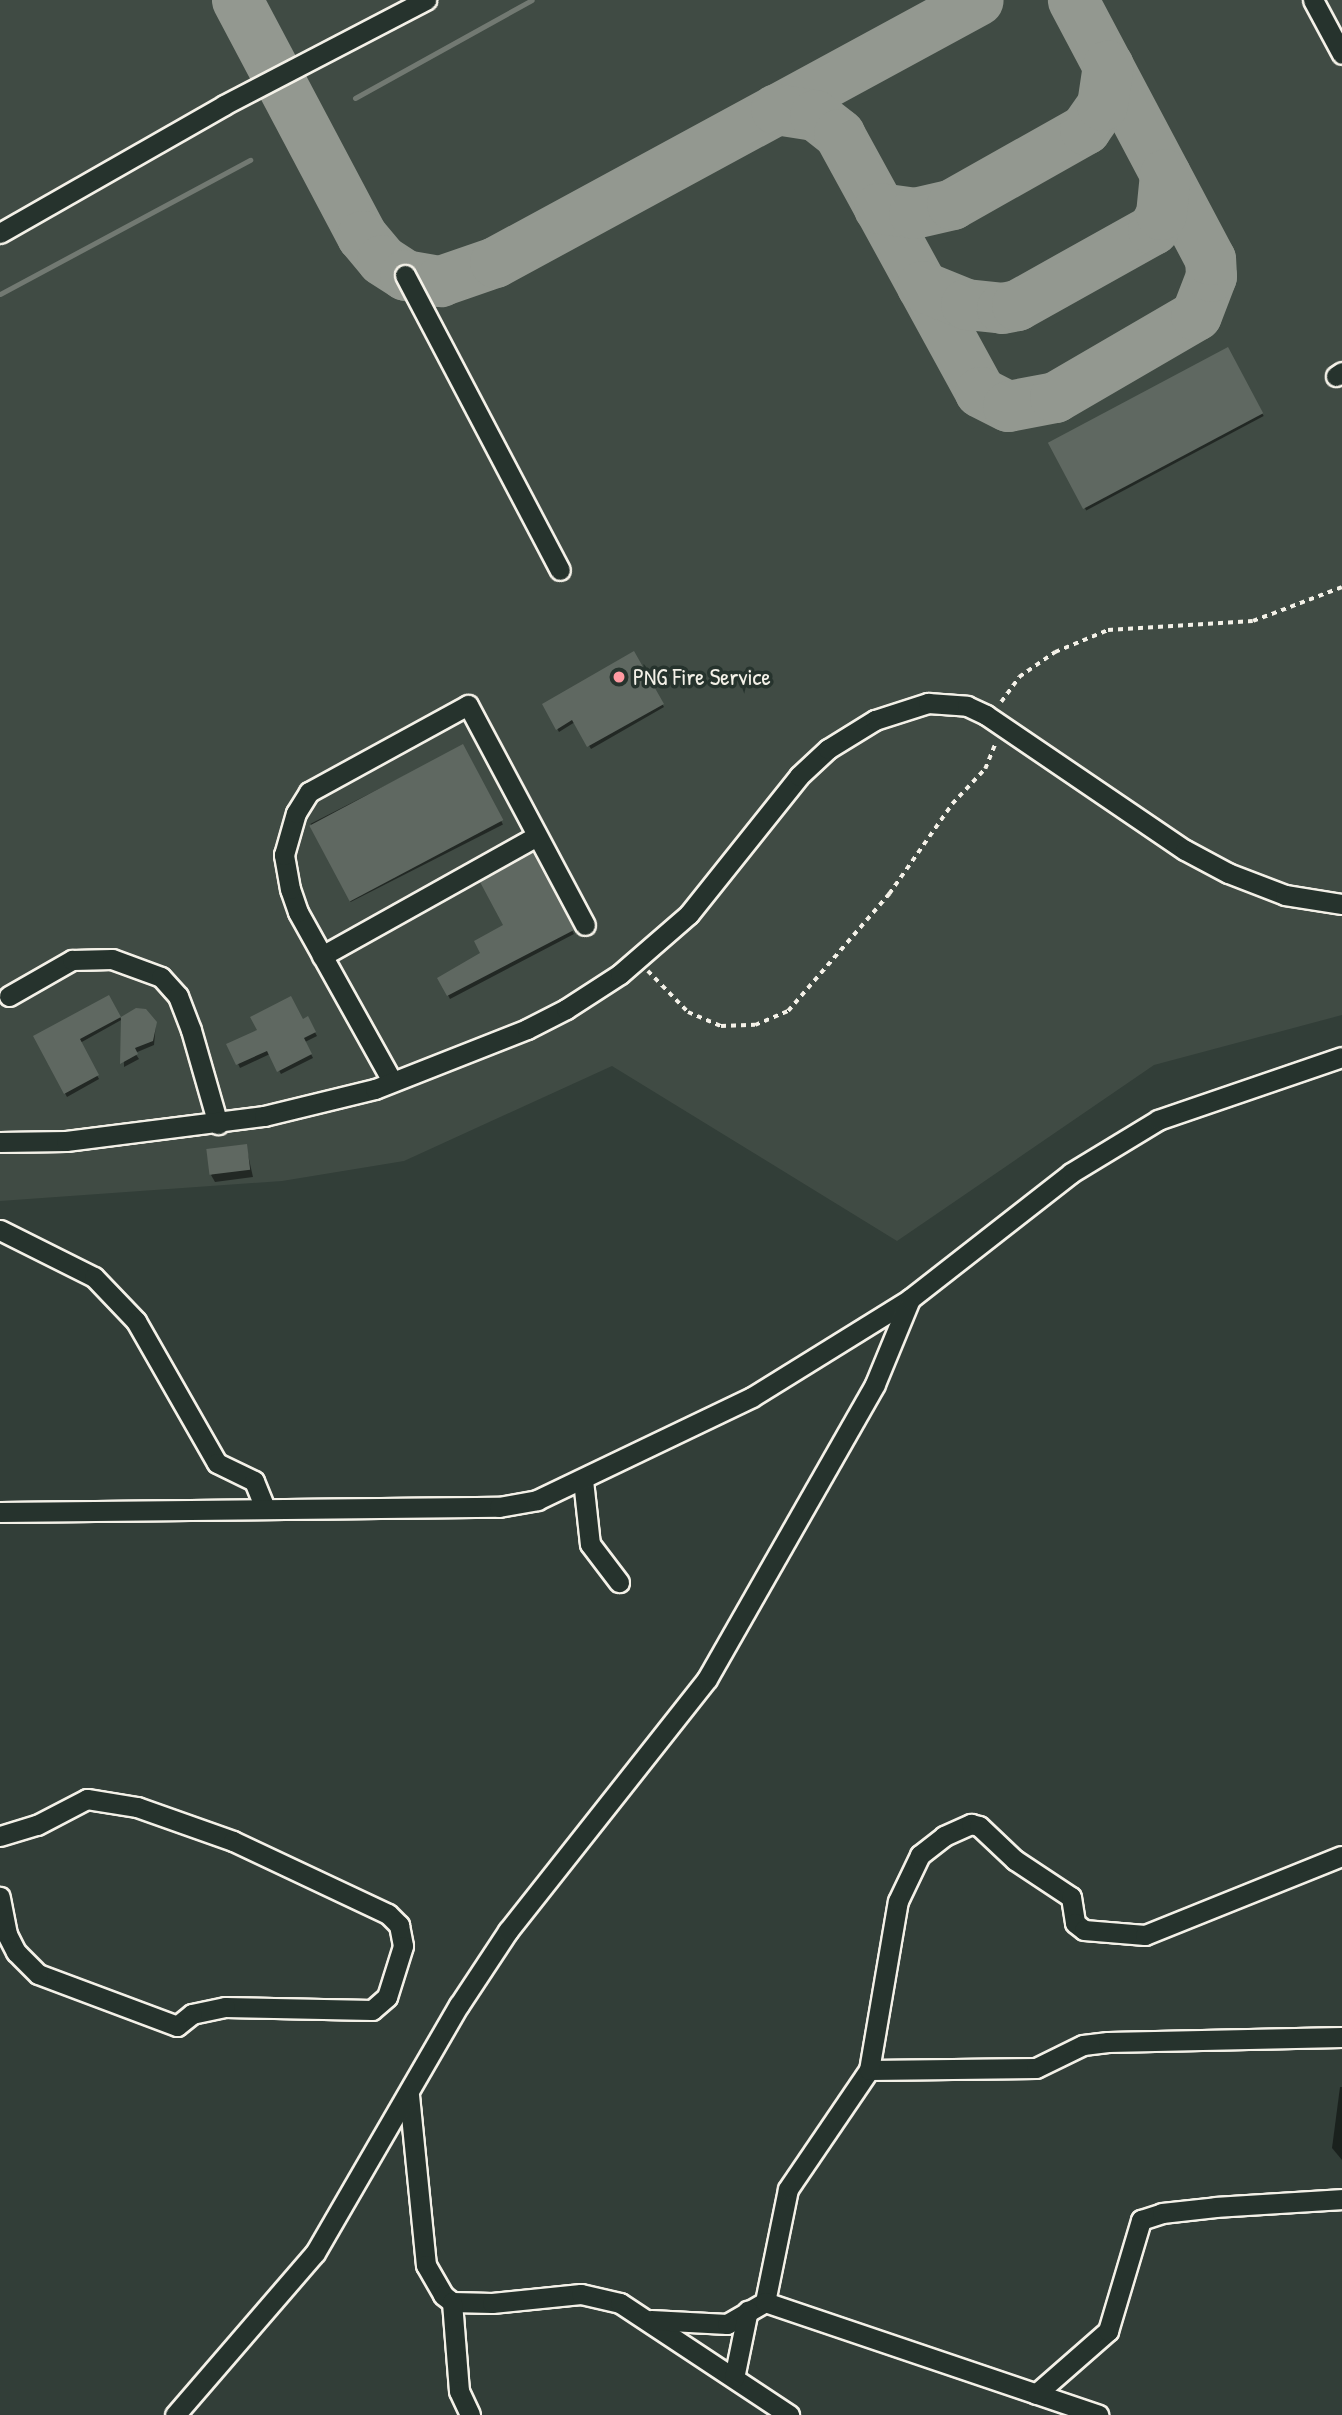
<!DOCTYPE html>
<html>
<head>
<meta charset="utf-8">
<style>
	body { margin:0 }
	#map { position:relative; width:1342px; height:2415px; overflow:hidden; background:#323e38; font-family:"Patrick Hand",sans-serif }
	div>[style] { position:absolute }
	[style*='--x'] { left:calc(var(--x)*1px); top:calc(var(--y)*1px); width:calc(var(--w)*1px); rotate:calc(var(--a)*1deg) }
	.built>* { inset:0; background:#404b44 }
	.shadow>* { inset:0; background:#0007; transform-origin:0 0 }
	.stream>* { height:5px; margin:-2.5px; padding:0 2.5px; transform-origin:2.5px; border-radius:2.5px; background:#727972 }
	.taxiway>* { height:51px; margin:-25.5px; padding:0 25.5px; transform-origin:25.5px; border-radius:25.5px; background:#939890 }
	.building>* { inset:0; background:#5f6861; transform-origin:0 0 }
	.path>* { height:3.5px; margin-top:-1.75px; transform-origin:0; background:repeating-linear-gradient(90deg,#f4f1e8 0 5px,transparent 0 10px) }
	.roads { filter:drop-shadow(2px 0 #f4f1e8) drop-shadow(-2px 0 #f4f1e8) drop-shadow(0 2px #f4f1e8) drop-shadow(0 -2px #f4f1e8) }
	.minor>* { height:19px; margin:-9.5px; padding:0 9.5px; transform-origin:9.5px; border-radius:9.5px; background:#26332d }
	.dots>* { width:19px; height:19px; translate:-50% -50%; box-sizing:border-box; border:4px solid #26332d; border-radius:50% }
	span { translate:-50% -50%; white-space:nowrap; text-align:center; line-height:1.15; -webkit-text-stroke:7px #26332d; paint-order:stroke }
	.poi-label { font-size:23px; color:#f4f1e8 }
	.left { translate:0 -50%; text-align:left }
</style>
</head>
<body>
<div id="map">
	<div class="built">
		<div style="clip-path:polygon(0 0,1342px 0,1342px 1015px,1154px 1065px,897px 1241px,612px 1066px,404px 1161px,282px 1181px,0 1201px)"></div>
	</div>
	<div class="shadow">
		<div style="left:1228px;top:349px;width:76px;height:201px;rotate:62deg"></div>
		<div style="clip-path:polygon(634px 653px,664px 707px,591px 749px,575px 722px,559px 732px,544px 704px)"></div>
		<div style="left:463px;top:746px;width:88px;height:171px;rotate:63deg"></div>
		<div style="clip-path:polygon(532px 855px,574px 934px,450px 999px,439px 978px,483px 954px,506px 925px)"></div>
		<div style="clip-path:polygon(108px 997px,121px 1019px,136px 1010px,156px 1023px,154px 1045px,135px 1053px,139px 1059px,124px 1067px,123px 1019px,80px 1043px,99px 1079px,67px 1097px,35px 1037px)"></div>
		<div style="clip-path:polygon(307px 1018px,317px 1036px,305px 1042px,313px 1058px,281px 1074px,270px 1054px,240px 1068px,229px 1045px)"></div>
		<div style="clip-path:polygon(246px 1146px,253px 1177px,215px 1182px,211px 1175px)"></div>
		<div style="clip-path:polygon(1340px 2087px,1342px 2087px,1342px 2160px,1332px 2148px)"></div>
	</div>
	<div class="stream">
		<div style="--x:355;--y:98;--w:202;--a:-29"></div>
		<div style="--x:0;--y:294;--w:284;--a:-28.2"></div>
	</div>
	<div class="taxiway">
		<div style="--x:237;--y:0;--w:267;--a:62.1"></div>
		<div style="--x:362;--y:236;--w:31;--a:50"></div>
		<div style="--x:382;--y:260;--w:27;--a:33"></div>
		<div style="--x:405;--y:275;--w:36;--a:10"></div>
		<div style="--x:440;--y:281;--w:58;--a:-19.1"></div>
		<div style="--x:495;--y:262;--w:549;--a:-28.48"></div>
		<div style="--x:776;--y:109;--w:39;--a:9"></div>
		<div style="--x:815;--y:115;--w:31;--a:38"></div>
		<div style="--x:839;--y:134;--w:294;--a:61.3"></div>
		<div style="--x:980;--y:392;--w:31;--a:27"></div>
		<div style="--x:1008;--y:406;--w:48;--a:-10.8"></div>
		<div style="--x:1055;--y:397;--w:163;--a:-30.2"></div>
		<div style="--x:1196;--y:315;--w:42;--a:-69"></div>
		<div style="--x:1211;--y:276;--w:17;--a:-93"></div>
		<div style="--x:1210;--y:259;--w:293;--a:-117.9"></div>
		<div style="--x:879;--y:208;--w:35;--a:8"></div>
		<div style="--x:914;--y:213;--w:39;--a:-13"></div>
		<div style="--x:952;--y:204;--w:153;--a:-29.4"></div>
		<div style="--x:1085;--y:129;--w:29;--a:-55"></div>
		<div style="--x:1102;--y:105;--w:40;--a:-81.5"></div>
		<div style="--x:922;--y:286;--w:48;--a:22.2"></div>
		<div style="--x:966;--y:304;--w:36;--a:6"></div>
		<div style="--x:1002;--y:308;--w:15;--a:-11"></div>
		<div style="--x:1017;--y:305;--w:156;--a:-29.2"></div>
		<div style="--x:1153;--y:229;--w:17;--a:-62"></div>
		<div style="--x:1161;--y:214;--w:40;--a:-84.3"></div>
	</div>
	<div class="building">
		<div style="left:1228px;top:347px;width:75px;height:204px;rotate:62deg"></div>
		<div style="clip-path:polygon(634px 651px,664px 704px,587px 747px,572px 720px,556px 730px,542px 704px)"></div>
		<div style="left:463px;top:744px;width:86px;height:174px;rotate:62deg"></div>
		<div style="clip-path:polygon(533px 853px,574px 930px,447px 996px,437px 978px,480px 953px,474px 941px,503px 925px,480px 882px)"></div>
		<div style="clip-path:polygon(109px 995px,121px 1017px,80px 1039px,99px 1075px,64px 1094px,33px 1036px)"></div>
		<div style="clip-path:polygon(291px 996px,303px 1019px,308px 1016px,316px 1032px,304px 1038px,312px 1054px,277px 1072px,267px 1051px,236px 1065px,226px 1044px,257px 1030px,250px 1017px)"></div>
		<div style="clip-path:polygon(136px 1008px,146px 1009px,157px 1022px,153px 1041px,135px 1048px,138px 1054px,120px 1064px,121px 1017px)"></div>
		<div style="left:247px;top:1144px;width:26px;height:41px;rotate:83deg"></div>
	</div>
	<div class="path">
		<div style="--x:1001;--y:702;--w:31;--a:-54"></div>
		<div style="--x:1019;--y:677;--w:44;--a:-34.8"></div>
		<div style="--x:1055;--y:652;--w:57;--a:-22.5"></div>
		<div style="--x:1108;--y:630;--w:145;--a:-3.6"></div>
		<div style="--x:1253;--y:621;--w:95;--a:-20.9"></div>
		<div style="--x:648;--y:971;--w:57;--a:45.7"></div>
		<div style="--x:688;--y:1012;--w:36;--a:23"></div>
		<div style="--x:721;--y:1026;--w:34;--a:-2"></div>
		<div style="--x:755;--y:1025;--w:36;--a:-23"></div>
		<div style="--x:788;--y:1011;--w:155;--a:-49.2"></div>
		<div style="--x:889;--y:894;--w:110;--a:-55"></div>
		<div style="--x:952;--y:804;--w:48;--a:-46.7"></div>
		<div style="--x:985;--y:769;--w:27;--a:-68"></div>
	</div>
	<div class="roads">
		<div class="minor">
			<div style="--x:1313;--y:0;--w:61;--a:61.8"></div>
			<div style="--x:0;--y:233;--w:258;--a:-29.7"></div>
			<div style="--x:224;--y:105;--w:228;--a:-27.5"></div>
			<div style="--x:405;--y:275;--w:333;--a:62.3"></div>
			<div style="--x:1336;--y:376;--w:7;--a:-34"></div>
			<div style="--x:322;--y:956;--w:246;--a:-29.2"></div>
			<div style="--x:9;--y:996;--w:73;--a:-29.7"></div>
			<div style="--x:72;--y:960;--w:40;--a:-1.4"></div>
			<div style="--x:112;--y:959;--w:52;--a:20.2"></div>
			<div style="--x:161;--y:977;--w:25;--a:48"></div>
			<div style="--x:178;--y:996;--w:36;--a:69"></div>
			<div style="--x:191;--y:1030;--w:98;--a:74"></div>
			<div style="--x:392;--y:1081;--w:193;--a:-119.1"></div>
			<div style="--x:298;--y:912;--w:24;--a:-109"></div>
			<div style="--x:290;--y:889;--w:35;--a:-100"></div>
			<div style="--x:284;--y:855;--w:44;--a:-74.1"></div>
			<div style="--x:296;--y:813;--w:25;--a:-58"></div>
			<div style="--x:309;--y:792;--w:181;--a:-28.7"></div>
			<div style="--x:468;--y:705;--w:249;--a:62"></div>
			<div style="--x:0;--y:1142;--w:66;--a:-0.9"></div>
			<div style="--x:66;--y:1141;--w:200;--a:-7.2"></div>
			<div style="--x:264;--y:1116;--w:114;--a:-13.7"></div>
			<div style="--x:375;--y:1089;--w:163;--a:-21.5"></div>
			<div style="--x:527;--y:1029;--w:44;--a:-27.1"></div>
			<div style="--x:566;--y:1009;--w:64;--a:-32.9"></div>
			<div style="--x:620;--y:974;--w:91;--a:-41"></div>
			<div style="--x:689;--y:914;--w:176;--a:-51.4"></div>
			<div style="--x:799;--y:776;--w:40;--a:-43"></div>
			<div style="--x:828;--y:749;--w:55;--a:-31.7"></div>
			<div style="--x:875;--y:720;--w:56;--a:-17.8"></div>
			<div style="--x:928;--y:703;--w:39;--a:4"></div>
			<div style="--x:967;--y:706;--w:21;--a:25"></div>
			<div style="--x:986;--y:715;--w:240;--a:34.2"></div>
			<div style="--x:1185;--y:850;--w:49;--a:28.1"></div>
			<div style="--x:1228;--y:873;--w:61;--a:21.1"></div>
			<div style="--x:1285;--y:895;--w:58;--a:9"></div>
			<div style="--x:0;--y:1230;--w:105;--a:26.6"></div>
			<div style="--x:94;--y:1277;--w:61;--a:46.3"></div>
			<div style="--x:136;--y:1321;--w:163;--a:60.3"></div>
			<div style="--x:217;--y:1463;--w:41;--a:25.9"></div>
			<div style="--x:254;--y:1481;--w:29;--a:68"></div>
			<div style="--x:583;--y:1480;--w:64;--a:83.8"></div>
			<div style="--x:590;--y:1544;--w:48;--a:52.7"></div>
			<div style="--x:0;--y:1512;--w:499;--a:-0.6"></div>
			<div style="--x:499;--y:1507;--w:39;--a:-10"></div>
			<div style="--x:537;--y:1500;--w:238;--a:-25.6"></div>
			<div style="--x:752;--y:1397;--w:186;--a:-31.8"></div>
			<div style="--x:0;--y:1836;--w:39;--a:-17"></div>
			<div style="--x:37;--y:1825;--w:56;--a:-27.5"></div>
			<div style="--x:87;--y:1799;--w:51;--a:9.1"></div>
			<div style="--x:137;--y:1807;--w:102;--a:19.5"></div>
			<div style="--x:233;--y:1841;--w:171;--a:25.2"></div>
			<div style="--x:388;--y:1914;--w:16;--a:45"></div>
			<div style="--x:399;--y:1925;--w:21;--a:79"></div>
			<div style="--x:403;--y:1946;--w:53;--a:107.4"></div>
			<div style="--x:387;--y:1997;--w:20;--a:139"></div>
			<div style="--x:372;--y:2010;--w:147;--a:-178.8"></div>
			<div style="--x:225;--y:2007;--w:34;--a:168"></div>
			<div style="--x:192;--y:2014;--w:19;--a:141"></div>
			<div style="--x:177;--y:2026;--w:148;--a:-159.5"></div>
			<div style="--x:38;--y:1974;--w:31;--a:-135"></div>
			<div style="--x:16;--y:1952;--w:20;--a:-117"></div>
			<div style="--x:7;--y:1934;--w:38;--a:-101"></div>
			<div style="--x:869;--y:2070;--w:167;--a:-0.7"></div>
			<div style="--x:1036;--y:2068;--w:52;--a:-26.1"></div>
			<div style="--x:1083;--y:2045;--w:25;--a:-7"></div>
			<div style="--x:1108;--y:2042;--w:234;--a:-1.2"></div>
			<div style="--x:409;--y:2095;--w:171;--a:84.3"></div>
			<div style="--x:426;--y:2265;--w:34;--a:60"></div>
			<div style="--x:443;--y:2295;--w:11;--a:38"></div>
			<div style="--x:452;--y:2302;--w:40;--a:1.4"></div>
			<div style="--x:492;--y:2303;--w:89;--a:-5.8"></div>
			<div style="--x:581;--y:2294;--w:40;--a:13"></div>
			<div style="--x:620;--y:2303;--w:203;--a:33.5"></div>
			<div style="--x:452;--y:2302;--w:89;--a:85.5"></div>
			<div style="--x:459;--y:2391;--w:26;--a:65"></div>
			<div style="--x:765;--y:2302;--w:115;--a:-78.5"></div>
			<div style="--x:788;--y:2189;--w:144;--a:-55.8"></div>
			<div style="--x:869;--y:2070;--w:171;--a:-80.3"></div>
			<div style="--x:898;--y:1901;--w:51;--a:-64.4"></div>
			<div style="--x:920;--y:1855;--w:31;--a:-38"></div>
			<div style="--x:944;--y:1836;--w:30;--a:-24"></div>
			<div style="--x:971;--y:1824;--w:8;--a:14"></div>
			<div style="--x:979;--y:1826;--w:50;--a:43.4"></div>
			<div style="--x:1015;--y:1860;--w:67;--a:33.5"></div>
			<div style="--x:1071;--y:1897;--w:26;--a:81"></div>
			<div style="--x:1075;--y:1923;--w:11;--a:38"></div>
			<div style="--x:1084;--y:1930;--w:61;--a:4.7"></div>
			<div style="--x:1145;--y:1935;--w:212;--a:-21.9"></div>
			<div style="--x:651;--y:2320;--w:76;--a:3"></div>
			<div style="--x:727;--y:2324;--w:44;--a:-30.1"></div>
			<div style="--x:765;--y:2302;--w:352;--a:18.7"></div>
			<div style="--x:734;--y:2378;--w:69;--a:-78.4"></div>
			<div style="--x:1036;--y:2394;--w:96;--a:-41.2"></div>
			<div style="--x:1108;--y:2331;--w:116;--a:-73.4"></div>
			<div style="--x:1141;--y:2220;--w:22;--a:-18"></div>
			<div style="--x:1162;--y:2213;--w:54;--a:-6.3"></div>
			<div style="--x:1216;--y:2207;--w:126;--a:-3.6"></div>
			<div style="--x:175;--y:2415;--w:214;--a:-49.2"></div>
			<div style="--x:315;--y:2253;--w:287;--a:-59.9"></div>
			<div style="--x:459;--y:2005;--w:89;--a:-56.5"></div>
			<div style="--x:508;--y:1931;--w:321;--a:-51.7"></div>
			<div style="--x:707;--y:1679;--w:339;--a:-60.3"></div>
			<div style="--x:875;--y:1384;--w:92;--a:-67.6"></div>
			<div style="--x:910;--y:1299;--w:204;--a:-38"></div>
			<div style="--x:1071;--y:1173;--w:102;--a:-31.3"></div>
			<div style="--x:1158;--y:1120;--w:194;--a:-18.9"></div>
		</div>
	</div>
	<div class="dots">
		<div style="left:619px;top:677px;background:#ff9aa2"></div>
	</div>
	<div class="poi-label">
		<span class="left" style="left:633px;top:677px">PNG Fire Service</span>
	</div>
</div>
</body>
</html>
